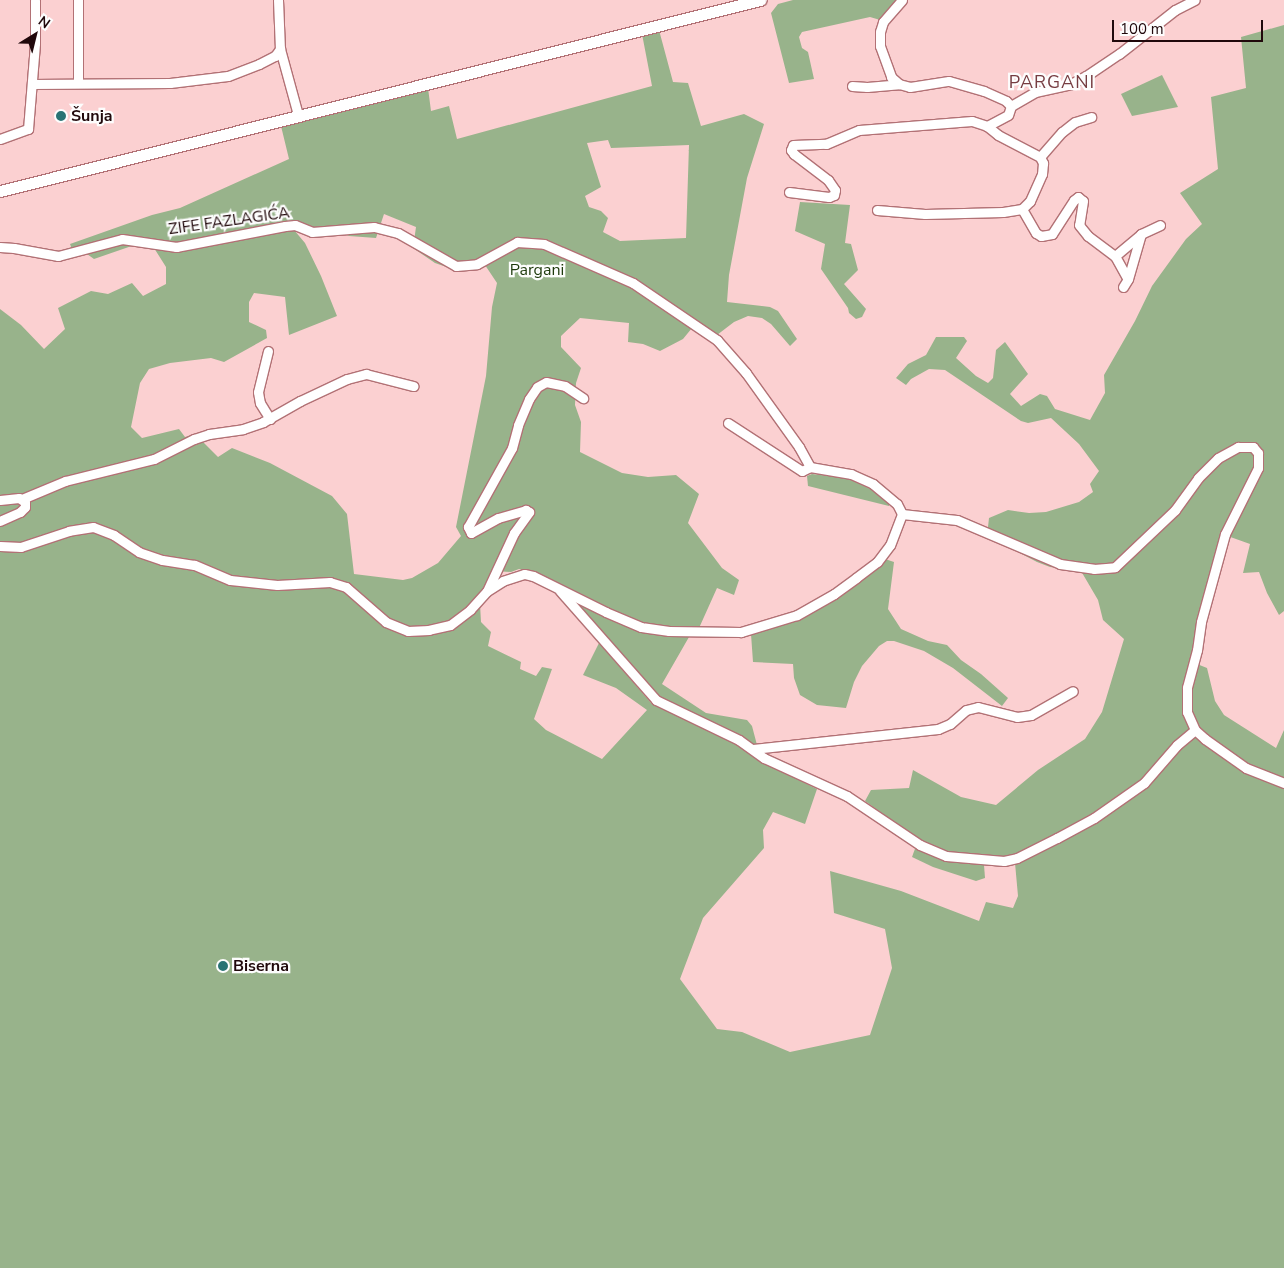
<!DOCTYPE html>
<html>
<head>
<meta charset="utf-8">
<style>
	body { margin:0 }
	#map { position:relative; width:1284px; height:1268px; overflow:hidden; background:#fbd0d1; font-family:"Nunito Sans",sans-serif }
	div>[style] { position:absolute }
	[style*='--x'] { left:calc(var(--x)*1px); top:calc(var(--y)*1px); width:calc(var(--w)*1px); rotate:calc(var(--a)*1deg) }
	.green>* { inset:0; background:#98b38b }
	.roads { filter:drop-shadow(1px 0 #b27175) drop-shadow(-1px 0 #b27175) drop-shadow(0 1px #b27175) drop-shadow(0 -1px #b27175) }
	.minor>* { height:9px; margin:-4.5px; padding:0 4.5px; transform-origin:4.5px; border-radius:4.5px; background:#fff }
	.tertiary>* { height:11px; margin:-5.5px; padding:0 5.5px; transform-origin:5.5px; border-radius:5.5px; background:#fff }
	.dots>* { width:14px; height:14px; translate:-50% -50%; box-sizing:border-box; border:2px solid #fdfdfd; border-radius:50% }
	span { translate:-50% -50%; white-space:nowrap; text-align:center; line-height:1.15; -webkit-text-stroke:4.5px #fdfdfd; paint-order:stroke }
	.poi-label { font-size:16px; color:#20080b; font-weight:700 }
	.left { translate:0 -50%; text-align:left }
	.street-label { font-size:16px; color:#20080b }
	.park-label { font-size:16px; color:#1e3a0c }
	.neighbourhood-label { font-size:18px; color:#763c41; letter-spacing:1px }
	.north { position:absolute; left:10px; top:10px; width:50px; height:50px; -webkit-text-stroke:4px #fdfdfd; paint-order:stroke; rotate:36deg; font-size:14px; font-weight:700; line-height:20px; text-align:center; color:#20080b }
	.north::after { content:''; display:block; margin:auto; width:18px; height:22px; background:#20080b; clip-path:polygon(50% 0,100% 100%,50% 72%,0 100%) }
	.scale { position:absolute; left:1112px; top:20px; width:151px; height:22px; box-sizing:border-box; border:2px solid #20080b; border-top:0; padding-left:6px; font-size:15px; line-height:18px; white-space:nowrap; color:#20080b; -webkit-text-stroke:4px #fdfdfd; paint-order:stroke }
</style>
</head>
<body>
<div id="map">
	<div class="green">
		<div style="clip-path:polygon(793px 0,908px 0,887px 22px,870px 17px,802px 32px,799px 37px,802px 48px,808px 52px,814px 79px,789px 83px,771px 13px,778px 4px)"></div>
		<div style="clip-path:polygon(evenodd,1284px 25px,1284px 611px,1279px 615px,1267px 593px,1259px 572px,1243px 573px,1250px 544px,1222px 534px,1198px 619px,1197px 664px,1207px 668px,1215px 701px,1224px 715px,1276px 748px,1284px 730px,1284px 778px,1246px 771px,1284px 787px,1284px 1268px,0 1268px,0 309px,21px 325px,44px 349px,65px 329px,58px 308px,91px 291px,108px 294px,132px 283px,143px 296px,166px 284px,166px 267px,149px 240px,94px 259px,87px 254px,75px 257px,70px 244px,152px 215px,180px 208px,289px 159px,281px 126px,428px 88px,431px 111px,449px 106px,457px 139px,652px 86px,642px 34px,659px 30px,673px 82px,688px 83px,701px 126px,744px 114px,764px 124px,747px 178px,729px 275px,727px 302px,770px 307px,778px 311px,797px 339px,790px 346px,771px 324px,762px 318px,748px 316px,734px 322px,717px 335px,692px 328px,683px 339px,660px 351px,643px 344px,628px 342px,629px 323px,580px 318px,561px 336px,561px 347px,581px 368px,576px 383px,575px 405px,581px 422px,580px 452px,622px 473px,648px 477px,676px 475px,699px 494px,688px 523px,722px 568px,739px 580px,734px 595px,717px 588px,695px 637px,689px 637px,662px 684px,706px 713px,747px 720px,752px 726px,757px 745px,753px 745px,661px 698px,558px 584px,542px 576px,519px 569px,511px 572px,494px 571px,480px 604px,481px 622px,491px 632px,488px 646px,521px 662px,520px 669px,536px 676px,542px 667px,552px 669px,534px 719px,546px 730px,602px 759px,647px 710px,616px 688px,583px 675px,599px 643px,652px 704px,739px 745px,761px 761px,817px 789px,805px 824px,773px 812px,763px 830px,764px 848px,703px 918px,680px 979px,717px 1029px,742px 1032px,790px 1052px,870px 1035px,892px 968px,885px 929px,834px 913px,830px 871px,901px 891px,979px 921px,986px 902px,1013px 908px,1018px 896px,1015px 863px,1011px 855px,997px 857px,963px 855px,947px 852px,920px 841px,865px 801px,871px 790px,909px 788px,913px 770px,961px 797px,996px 805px,1038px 770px,1085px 739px,1102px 712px,1124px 639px,1103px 620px,1098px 600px,1081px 571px,1050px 567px,1037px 562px,987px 536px,989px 518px,1008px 510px,1029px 513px,1046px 512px,1079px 502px,1093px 492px,1090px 484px,1099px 471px,1079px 444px,1051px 418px,1028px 423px,1021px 421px,945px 370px,929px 369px,911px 379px,906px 385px,896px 378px,908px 364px,926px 355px,936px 337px,964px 337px,967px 341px,956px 358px,976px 376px,988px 383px,993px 378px,996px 350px,1005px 342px,1028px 374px,1010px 394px,1021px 406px,1040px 394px,1047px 396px,1055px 409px,1090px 420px,1105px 393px,1104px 375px,1135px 321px,1152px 286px,1186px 239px,1202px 224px,1180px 193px,1218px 169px,1211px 97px,1246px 88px,1241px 37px,1284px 25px,608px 140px,611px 148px,689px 145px,686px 238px,620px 241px,603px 232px,608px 218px,601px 211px,589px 207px,585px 196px,601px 187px,587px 143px,608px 140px,1284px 25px,384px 214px,416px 227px,413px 248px,435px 263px,455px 270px,478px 269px,485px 265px,497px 283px,492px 307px,486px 376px,456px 527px,461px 536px,438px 563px,412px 578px,403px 580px,354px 574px,347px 514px,332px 496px,270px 463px,232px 448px,218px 457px,195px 434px,185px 437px,179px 429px,142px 438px,131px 427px,140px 383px,149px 369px,170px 363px,211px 358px,224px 362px,267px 338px,266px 330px,249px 322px,249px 302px,254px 293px,285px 297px,289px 335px,337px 316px,321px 276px,305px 243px,294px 230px,300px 222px,311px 228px,327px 226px,349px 236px,376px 238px,384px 214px)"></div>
		<div style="clip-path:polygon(1162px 75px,1178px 107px,1132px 116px,1121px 94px)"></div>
		<div style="clip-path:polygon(800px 202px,850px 205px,845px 243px,851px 244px,858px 270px,844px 284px,866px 309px,862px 317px,856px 319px,849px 313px,848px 308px,821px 269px,825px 244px,795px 231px)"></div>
		<div style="clip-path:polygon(812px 474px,847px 478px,879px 493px,889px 502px,889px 506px,808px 486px,807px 476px)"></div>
		<div style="clip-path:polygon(885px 559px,894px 562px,888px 609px,901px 629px,928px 641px,947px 645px,961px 660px,981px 674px,1008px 698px,1002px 706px,953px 668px,924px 651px,894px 641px,887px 641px,879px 646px,862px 666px,854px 682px,846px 708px,817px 705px,800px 695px,794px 678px,793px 664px,753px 662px,751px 634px,798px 619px,835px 597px)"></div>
		<div style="clip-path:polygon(916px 846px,984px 865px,985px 878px,976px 881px,933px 867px,912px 857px)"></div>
	</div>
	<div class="roads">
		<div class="minor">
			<div style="--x:78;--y:0;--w:82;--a:90"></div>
			<div style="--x:278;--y:0;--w:49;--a:87.7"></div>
			<div style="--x:280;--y:49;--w:68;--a:74.7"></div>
			<div style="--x:902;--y:0;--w:29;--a:131"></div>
			<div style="--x:883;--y:22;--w:10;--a:107"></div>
			<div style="--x:880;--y:32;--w:14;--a:90"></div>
			<div style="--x:880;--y:46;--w:33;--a:70"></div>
			<div style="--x:891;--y:77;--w:11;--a:41"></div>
			<div style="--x:899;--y:84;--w:11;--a:15"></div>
			<div style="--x:910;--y:87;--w:39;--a:-9"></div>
			<div style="--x:949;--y:81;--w:36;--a:16"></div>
			<div style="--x:984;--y:91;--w:24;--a:24"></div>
			<div style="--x:1006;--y:101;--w:7;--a:45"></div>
			<div style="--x:1011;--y:106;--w:9;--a:108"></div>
			<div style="--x:1008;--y:115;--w:24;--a:152"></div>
			<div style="--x:32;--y:84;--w:138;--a:-0.4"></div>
			<div style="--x:170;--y:83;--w:58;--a:-6.9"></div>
			<div style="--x:228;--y:76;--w:33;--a:-21"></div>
			<div style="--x:259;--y:64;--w:18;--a:-27"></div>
			<div style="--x:275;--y:56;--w:9;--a:-54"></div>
			<div style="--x:852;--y:86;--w:15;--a:4"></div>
			<div style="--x:867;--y:87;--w:32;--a:-5"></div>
			<div style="--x:1011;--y:106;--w:28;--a:-30"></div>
			<div style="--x:1035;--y:92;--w:35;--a:-12"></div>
			<div style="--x:1069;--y:85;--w:19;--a:-28"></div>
			<div style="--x:1086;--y:76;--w:40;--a:-34"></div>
			<div style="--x:1119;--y:54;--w:71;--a:-38.2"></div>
			<div style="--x:1175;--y:10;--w:22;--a:-27"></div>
			<div style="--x:0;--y:139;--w:30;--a:-20"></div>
			<div style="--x:28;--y:129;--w:86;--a:-85.3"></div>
			<div style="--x:35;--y:43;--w:43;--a:-90"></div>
			<div style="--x:1040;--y:157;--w:33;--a:-49"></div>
			<div style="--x:1062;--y:132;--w:16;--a:-38"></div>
			<div style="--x:1075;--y:122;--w:17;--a:-17"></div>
			<div style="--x:789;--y:192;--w:40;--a:7.1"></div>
			<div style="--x:829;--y:197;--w:5;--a:-22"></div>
			<div style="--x:834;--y:195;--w:5;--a:-79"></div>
			<div style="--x:835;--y:190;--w:12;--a:-125"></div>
			<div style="--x:828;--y:180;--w:43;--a:-142.6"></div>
			<div style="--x:794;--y:154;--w:5;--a:-127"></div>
			<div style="--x:791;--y:150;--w:5;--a:-68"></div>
			<div style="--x:793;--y:145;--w:33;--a:-2"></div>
			<div style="--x:826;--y:144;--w:36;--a:-23"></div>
			<div style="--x:859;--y:130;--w:113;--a:-4.6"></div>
			<div style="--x:972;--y:121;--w:16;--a:18"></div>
			<div style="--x:987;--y:126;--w:14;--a:39"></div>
			<div style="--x:998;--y:135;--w:47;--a:27.6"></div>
			<div style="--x:1040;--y:157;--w:7;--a:63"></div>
			<div style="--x:1043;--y:163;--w:11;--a:95"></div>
			<div style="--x:1042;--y:174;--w:30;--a:114"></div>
			<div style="--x:1030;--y:201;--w:11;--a:135"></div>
			<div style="--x:1022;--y:209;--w:28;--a:60"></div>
			<div style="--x:1036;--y:233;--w:6;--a:31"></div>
			<div style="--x:1041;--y:236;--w:11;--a:-10"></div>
			<div style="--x:1052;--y:234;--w:40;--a:-57.1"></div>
			<div style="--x:1074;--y:200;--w:5;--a:-37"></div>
			<div style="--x:1078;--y:197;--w:6;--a:39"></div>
			<div style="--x:1083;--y:201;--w:24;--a:99"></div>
			<div style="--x:1079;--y:225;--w:14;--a:51"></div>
			<div style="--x:1088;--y:236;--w:34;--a:37"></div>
			<div style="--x:1115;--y:256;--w:34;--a:-40"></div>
			<div style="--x:1141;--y:234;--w:21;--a:-25"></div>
			<div style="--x:877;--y:210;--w:48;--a:4.8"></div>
			<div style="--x:925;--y:214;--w:78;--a:-1.5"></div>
			<div style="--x:1003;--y:212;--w:19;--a:-9"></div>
			<div style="--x:0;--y:247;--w:14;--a:4"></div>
			<div style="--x:14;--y:248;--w:45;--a:10.3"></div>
			<div style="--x:58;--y:256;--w:66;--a:-14.9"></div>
			<div style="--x:122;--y:239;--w:55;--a:8.4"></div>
			<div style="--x:176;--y:247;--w:111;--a:-10.9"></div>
			<div style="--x:285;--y:226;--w:10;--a:-6"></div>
			<div style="--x:295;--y:225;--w:18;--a:22"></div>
			<div style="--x:312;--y:232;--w:62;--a:-4.6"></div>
			<div style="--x:374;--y:227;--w:25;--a:14"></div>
			<div style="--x:398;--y:233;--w:67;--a:29.6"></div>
			<div style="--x:456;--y:266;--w:21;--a:-5"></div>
			<div style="--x:477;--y:264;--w:46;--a:-28.8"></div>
			<div style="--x:517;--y:242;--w:27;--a:4"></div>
			<div style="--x:544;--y:244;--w:97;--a:23.7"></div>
			<div style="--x:633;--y:283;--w:102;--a:34.2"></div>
			<div style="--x:717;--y:340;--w:44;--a:48.7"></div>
			<div style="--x:746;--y:373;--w:91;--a:54.4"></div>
			<div style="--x:799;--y:447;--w:23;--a:61"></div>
			<div style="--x:810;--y:467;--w:42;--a:9.7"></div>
			<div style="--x:851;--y:474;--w:24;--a:24"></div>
			<div style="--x:873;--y:484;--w:31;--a:40"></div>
			<div style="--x:897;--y:504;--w:11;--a:63"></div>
			<div style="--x:902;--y:514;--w:33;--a:111"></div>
			<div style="--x:890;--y:545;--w:21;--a:127"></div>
			<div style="--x:877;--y:562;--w:26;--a:143"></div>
			<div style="--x:856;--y:578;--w:27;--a:144"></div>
			<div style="--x:834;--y:594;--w:43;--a:150.4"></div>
			<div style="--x:797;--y:615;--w:59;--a:163.1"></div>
			<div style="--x:741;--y:632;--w:72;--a:-179.2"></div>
			<div style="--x:669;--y:631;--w:28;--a:-172"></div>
			<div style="--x:641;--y:627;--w:38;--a:-157"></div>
			<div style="--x:606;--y:612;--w:81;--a:-153.7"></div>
			<div style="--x:533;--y:576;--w:9;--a:-167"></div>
			<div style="--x:524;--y:574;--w:22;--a:162"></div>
			<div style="--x:503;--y:581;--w:19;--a:148"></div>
			<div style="--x:487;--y:591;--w:25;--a:132"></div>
			<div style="--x:470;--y:610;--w:25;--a:143"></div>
			<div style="--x:450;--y:625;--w:22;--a:167"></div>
			<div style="--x:429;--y:630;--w:21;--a:177"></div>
			<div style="--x:408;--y:631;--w:24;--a:-158"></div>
			<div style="--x:386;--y:622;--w:53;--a:-138.8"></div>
			<div style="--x:346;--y:587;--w:17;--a:-163"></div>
			<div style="--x:330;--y:582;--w:53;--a:176.8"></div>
			<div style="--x:277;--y:585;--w:47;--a:-173.9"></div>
			<div style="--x:230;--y:580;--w:39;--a:-157"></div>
			<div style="--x:194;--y:565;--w:32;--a:-171"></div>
			<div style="--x:162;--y:560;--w:24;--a:-161"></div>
			<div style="--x:139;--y:552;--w:30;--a:-146"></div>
			<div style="--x:114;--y:535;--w:22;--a:-159"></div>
			<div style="--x:93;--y:527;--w:24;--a:171"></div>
			<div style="--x:69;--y:531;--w:51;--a:161.6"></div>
			<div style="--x:21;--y:547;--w:21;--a:-177"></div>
			<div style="--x:1115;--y:256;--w:26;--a:61"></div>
			<div style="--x:1123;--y:287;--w:9;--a:-58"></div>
			<div style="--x:1128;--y:279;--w:47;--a:-73.9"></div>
			<div style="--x:268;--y:351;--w:42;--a:103.7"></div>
			<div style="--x:258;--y:392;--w:11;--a:80"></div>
			<div style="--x:260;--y:403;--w:19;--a:58"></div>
			<div style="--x:728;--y:423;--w:88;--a:33"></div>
			<div style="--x:802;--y:471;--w:9;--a:-27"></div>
			<div style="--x:22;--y:499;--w:47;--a:-22.7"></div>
			<div style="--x:65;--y:481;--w:92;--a:-13.9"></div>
			<div style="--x:154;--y:459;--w:45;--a:-26.6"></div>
			<div style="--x:194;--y:439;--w:16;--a:-18"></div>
			<div style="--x:209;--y:434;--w:34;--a:-8"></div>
			<div style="--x:243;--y:429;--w:21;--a:-19"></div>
			<div style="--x:263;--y:422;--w:43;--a:-29.6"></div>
			<div style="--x:300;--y:401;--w:52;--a:-25.1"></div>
			<div style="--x:347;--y:379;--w:20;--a:-15"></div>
			<div style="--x:366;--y:374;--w:49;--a:14.3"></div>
			<div style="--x:0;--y:500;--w:19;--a:-6"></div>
			<div style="--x:19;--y:498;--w:7;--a:34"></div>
			<div style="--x:25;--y:502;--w:5;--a:90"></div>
			<div style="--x:25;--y:507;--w:7;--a:135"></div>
			<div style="--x:20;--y:512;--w:22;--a:156"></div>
			<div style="--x:902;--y:514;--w:55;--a:6.2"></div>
			<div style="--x:957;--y:520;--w:112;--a:23.1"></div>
			<div style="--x:1060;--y:564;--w:34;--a:8"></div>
			<div style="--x:1094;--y:569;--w:21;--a:-5"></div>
			<div style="--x:1115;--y:567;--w:83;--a:-43.5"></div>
			<div style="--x:1175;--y:510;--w:39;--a:-54"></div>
			<div style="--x:1198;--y:478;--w:28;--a:-45"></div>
			<div style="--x:1218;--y:458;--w:23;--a:-29"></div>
			<div style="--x:1238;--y:447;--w:15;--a:0"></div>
			<div style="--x:1253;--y:447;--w:8;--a:50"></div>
			<div style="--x:1258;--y:453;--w:15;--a:90"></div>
			<div style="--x:1258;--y:468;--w:74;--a:116.6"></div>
			<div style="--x:1225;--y:534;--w:91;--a:105.3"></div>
			<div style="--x:1201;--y:622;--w:28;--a:98"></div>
			<div style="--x:1197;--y:650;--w:39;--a:105"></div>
			<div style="--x:1187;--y:688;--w:24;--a:90"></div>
			<div style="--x:1187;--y:712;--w:20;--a:66"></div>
			<div style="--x:488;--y:589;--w:62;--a:-65.1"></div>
			<div style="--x:514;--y:533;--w:26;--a:-54"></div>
			<div style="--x:529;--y:512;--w:4;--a:-146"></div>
			<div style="--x:526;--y:510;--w:29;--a:164"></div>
			<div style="--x:498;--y:518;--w:31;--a:151"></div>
			<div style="--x:471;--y:533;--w:7;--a:-117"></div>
			<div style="--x:468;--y:527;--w:90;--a:-60.9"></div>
			<div style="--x:512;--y:448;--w:24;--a:-75"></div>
			<div style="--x:518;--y:425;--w:28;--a:-67"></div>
			<div style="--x:529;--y:399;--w:14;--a:-56"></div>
			<div style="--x:537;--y:387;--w:10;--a:-29"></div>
			<div style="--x:546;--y:382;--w:19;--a:12"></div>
			<div style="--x:565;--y:386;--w:22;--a:34"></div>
			<div style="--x:560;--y:591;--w:145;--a:48.6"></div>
			<div style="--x:656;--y:700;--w:92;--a:25.7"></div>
			<div style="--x:739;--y:740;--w:31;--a:36"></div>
			<div style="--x:764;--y:758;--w:91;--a:24.6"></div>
			<div style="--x:847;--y:796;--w:88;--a:33.9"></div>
			<div style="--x:920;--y:845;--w:28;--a:23"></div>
			<div style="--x:946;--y:856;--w:58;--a:4.9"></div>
			<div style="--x:1004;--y:861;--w:13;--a:-13"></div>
			<div style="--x:1017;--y:858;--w:45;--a:-26.6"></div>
			<div style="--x:1057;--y:838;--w:42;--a:-28.4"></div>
			<div style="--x:1094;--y:818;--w:61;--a:-35"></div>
			<div style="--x:1144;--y:783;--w:50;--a:-49"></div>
			<div style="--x:1177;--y:745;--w:23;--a:-40"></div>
			<div style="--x:1195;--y:730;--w:13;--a:42"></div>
			<div style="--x:1205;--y:739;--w:50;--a:35.3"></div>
			<div style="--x:1246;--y:768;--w:41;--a:21.5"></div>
			<div style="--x:753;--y:749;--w:186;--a:-6.2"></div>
			<div style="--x:938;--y:729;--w:13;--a:-23"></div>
			<div style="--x:950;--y:724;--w:21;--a:-41"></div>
			<div style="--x:966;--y:710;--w:12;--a:-14"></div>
			<div style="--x:978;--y:707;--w:40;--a:14.4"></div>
			<div style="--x:1017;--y:717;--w:14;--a:-8"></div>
			<div style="--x:1031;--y:715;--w:48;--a:-29.7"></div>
		</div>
		<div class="tertiary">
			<div style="--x:0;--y:191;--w:784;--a:-14.11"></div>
		</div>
	</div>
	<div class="dots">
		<div style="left:61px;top:116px;background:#297374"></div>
		<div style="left:223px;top:966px;background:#297374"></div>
	</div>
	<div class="poi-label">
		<span class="left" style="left:71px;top:116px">Šunja</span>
		<span class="left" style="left:233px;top:966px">Biserna</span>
	</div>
	<div class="street-label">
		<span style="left:229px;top:221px;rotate:-8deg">ZIFE FAZLAGIĆA</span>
	</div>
	<div class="park-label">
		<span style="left:537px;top:270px">Pargani</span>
	</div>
	<div class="neighbourhood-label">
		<span style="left:1052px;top:82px">PARGANI</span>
	</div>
	<div class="north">N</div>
	<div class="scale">100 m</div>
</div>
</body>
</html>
